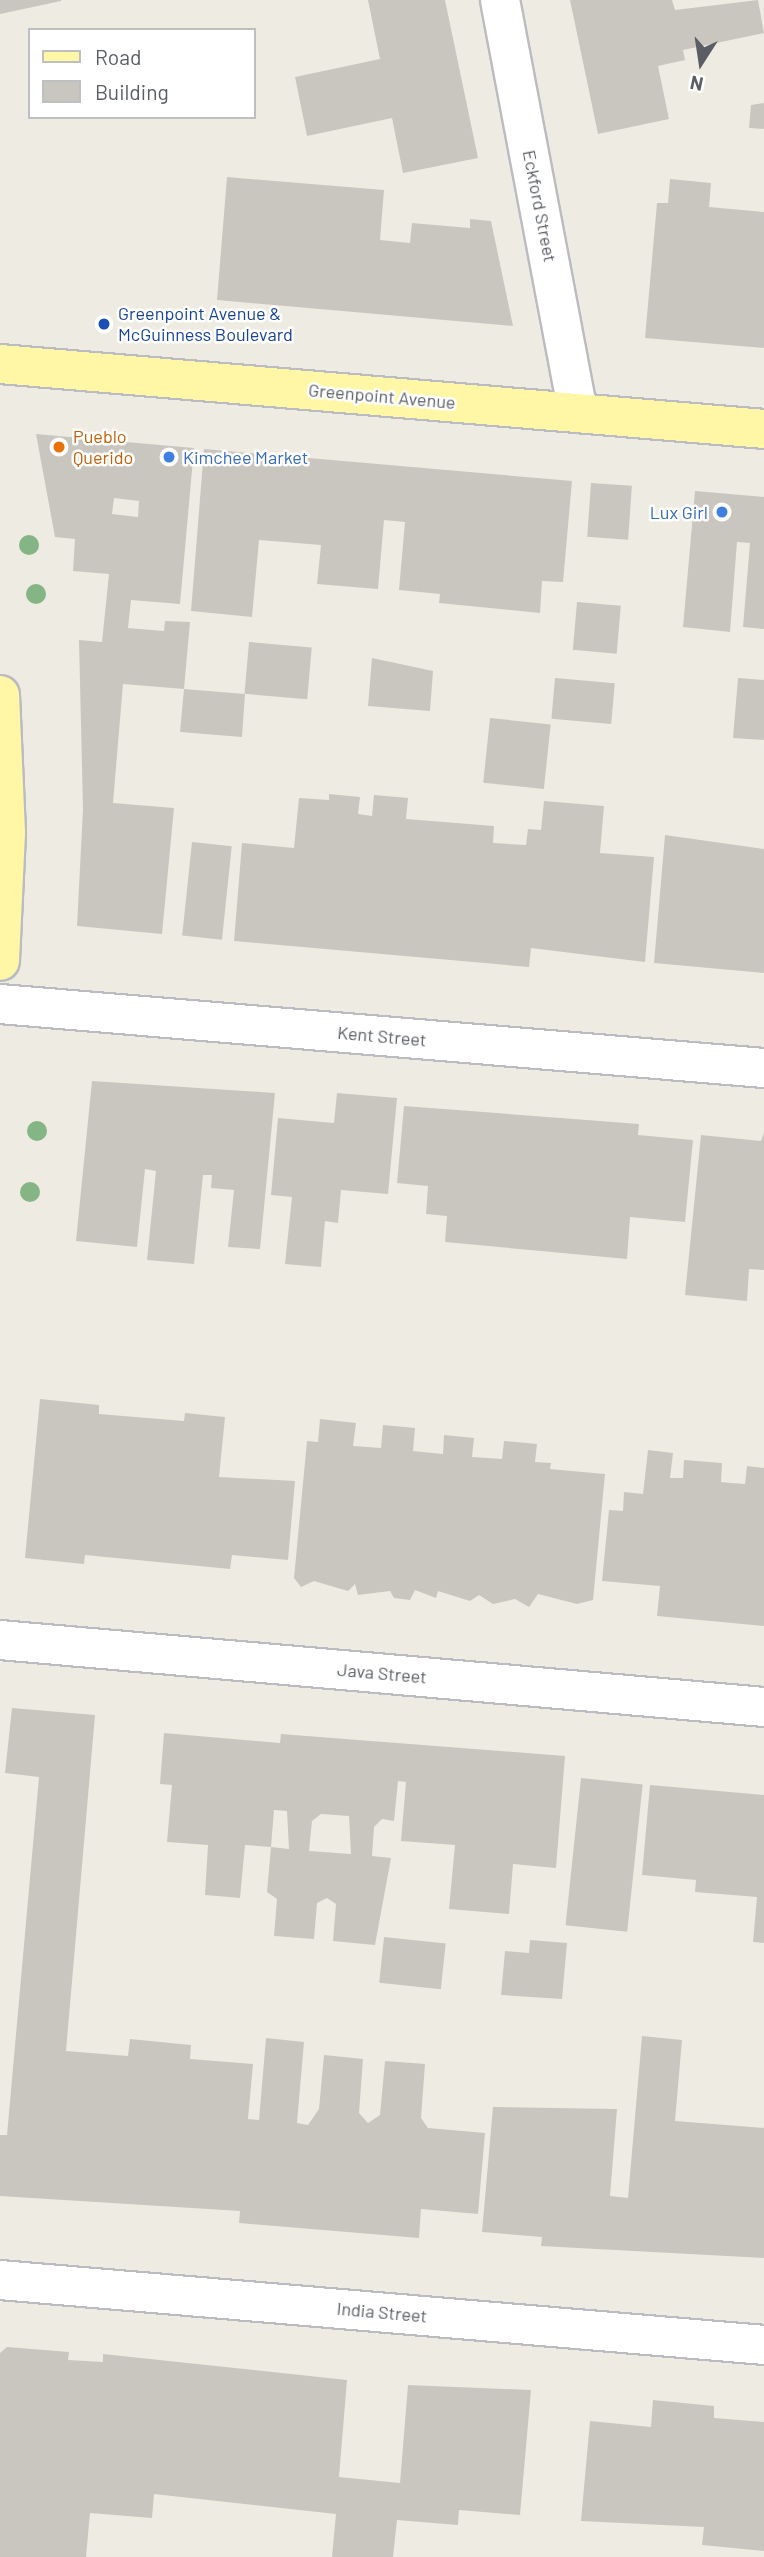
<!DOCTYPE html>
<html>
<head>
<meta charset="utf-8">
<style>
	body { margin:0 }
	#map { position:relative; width:764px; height:2557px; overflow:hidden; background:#eeece2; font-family:Barlow,sans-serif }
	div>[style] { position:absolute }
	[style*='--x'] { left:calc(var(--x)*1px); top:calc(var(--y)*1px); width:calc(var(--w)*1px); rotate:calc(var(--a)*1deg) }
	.building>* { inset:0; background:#c9c6bf; transform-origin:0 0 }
	.roads { filter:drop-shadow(2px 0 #babcc2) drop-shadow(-2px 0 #babcc2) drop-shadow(0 2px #babcc2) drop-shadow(0 -2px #babcc2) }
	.minor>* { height:38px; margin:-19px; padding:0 19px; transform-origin:19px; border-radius:19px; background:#fff }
	.major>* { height:38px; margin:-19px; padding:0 19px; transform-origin:19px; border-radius:19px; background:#fff6a6 }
	.trees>* { width:20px; height:20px; margin:-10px; border-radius:50%; background:#85b485 }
	.dots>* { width:19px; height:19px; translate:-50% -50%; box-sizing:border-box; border:4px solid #fff; border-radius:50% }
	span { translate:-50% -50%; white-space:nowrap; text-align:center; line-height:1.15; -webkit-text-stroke:5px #fff; paint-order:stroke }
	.street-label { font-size:18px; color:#5a5e64 }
	.transit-label { font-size:18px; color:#164399 }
	.left { translate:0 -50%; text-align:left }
	.food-label { font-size:18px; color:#c56008 }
	.shop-label { font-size:18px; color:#366cbe }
	.right { translate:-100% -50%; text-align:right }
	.legend { position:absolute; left:28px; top:28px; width:228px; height:91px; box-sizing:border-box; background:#fff; border:2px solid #bdbfc1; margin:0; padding:9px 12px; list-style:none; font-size:21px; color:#5a5e64 }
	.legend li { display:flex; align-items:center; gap:14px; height:35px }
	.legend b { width:35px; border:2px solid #bdbfc1 }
	.north { position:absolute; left:666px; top:28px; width:70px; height:70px; -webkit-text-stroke:5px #fff; paint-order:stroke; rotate:192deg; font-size:19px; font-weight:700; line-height:28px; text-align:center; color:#5a5e64 }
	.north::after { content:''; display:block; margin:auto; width:24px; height:32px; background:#5a5e64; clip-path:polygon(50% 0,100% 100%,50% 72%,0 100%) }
</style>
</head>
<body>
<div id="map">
	<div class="building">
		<div style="clip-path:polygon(0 0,61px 0,61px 1px,0 14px)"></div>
		<div style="clip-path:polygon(368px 0,445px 0,478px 158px,403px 173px,392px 118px,307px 136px,295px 77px,380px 59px)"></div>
		<div style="clip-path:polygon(570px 0,672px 0,675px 10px,758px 0,764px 33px,683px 50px,685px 60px,658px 66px,669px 119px,598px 134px)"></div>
		<div style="clip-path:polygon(764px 103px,764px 129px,749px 128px,751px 105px)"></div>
		<div style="clip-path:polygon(227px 177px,384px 190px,380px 240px,410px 243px,412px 223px,470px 228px,470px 219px,491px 221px,513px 326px,217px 300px)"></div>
		<div style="clip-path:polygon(670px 179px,711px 183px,709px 207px,764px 212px,764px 348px,645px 338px,657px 203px,668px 203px)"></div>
		<div style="clip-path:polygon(evenodd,36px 434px,194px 448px,180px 604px,131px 600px,128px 628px,164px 631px,165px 621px,190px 622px,184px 689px,245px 694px,242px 737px,180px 732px,184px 689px,123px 684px,113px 803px,174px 808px,162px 934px,77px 926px,83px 809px,79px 640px,102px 642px,109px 574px,73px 571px,75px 539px,55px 537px,36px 434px,114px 498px,139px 501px,138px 517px,112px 514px,114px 498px)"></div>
		<div style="clip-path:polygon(204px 449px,572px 481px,563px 582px,542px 581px,540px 613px,439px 603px,440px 594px,399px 590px,405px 522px,384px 520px,378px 589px,317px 584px,321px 545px,259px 540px,252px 617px,191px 611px)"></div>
		<div style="left:591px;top:483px;width:41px;height:54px;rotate:4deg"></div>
		<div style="clip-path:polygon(695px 491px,764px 497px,764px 629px,743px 627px,750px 543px,737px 542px,730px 632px,683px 627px)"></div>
		<div style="left:577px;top:602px;width:44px;height:48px;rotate:5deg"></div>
		<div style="left:249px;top:642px;width:63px;height:52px;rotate:5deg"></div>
		<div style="clip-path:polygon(372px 658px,433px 671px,430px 711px,368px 706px)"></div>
		<div style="left:555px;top:678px;width:60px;height:41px;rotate:5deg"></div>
		<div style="clip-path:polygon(738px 678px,764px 680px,764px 740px,733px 738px)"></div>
		<div style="left:490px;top:718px;width:61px;height:65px;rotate:6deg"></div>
		<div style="clip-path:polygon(329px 794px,360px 797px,358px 814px,372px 816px,374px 795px,408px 798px,406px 819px,494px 826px,493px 843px,526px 845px,528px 829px,541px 830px,544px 801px,604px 806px,600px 853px,654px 857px,645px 962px,531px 948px,529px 967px,234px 941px,242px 843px,294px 848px,299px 798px,329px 800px)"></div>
		<div style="clip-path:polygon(665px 835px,764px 849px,764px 973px,654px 963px)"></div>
		<div style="left:192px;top:842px;width:40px;height:94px;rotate:6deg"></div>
		<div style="clip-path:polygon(92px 1081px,275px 1093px,260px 1249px,228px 1247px,234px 1190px,211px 1188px,212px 1175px,203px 1175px,194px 1264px,147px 1260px,156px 1171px,145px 1169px,137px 1247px,76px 1241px)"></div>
		<div style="clip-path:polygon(337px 1093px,397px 1098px,388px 1194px,341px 1190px,338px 1223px,325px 1221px,321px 1267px,285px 1264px,292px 1197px,271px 1195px,278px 1118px,334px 1123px)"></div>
		<div style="clip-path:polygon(404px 1106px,639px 1124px,638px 1135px,693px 1140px,685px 1222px,630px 1217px,627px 1259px,445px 1242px,447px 1216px,426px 1214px,428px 1186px,397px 1183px)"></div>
		<div style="clip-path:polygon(764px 1132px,764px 1270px,749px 1269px,747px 1301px,685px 1295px,701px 1135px,761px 1141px)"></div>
		<div style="clip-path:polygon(40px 1399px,99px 1405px,99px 1414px,184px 1421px,185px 1413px,225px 1417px,219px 1477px,295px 1481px,288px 1560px,232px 1555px,230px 1569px,85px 1555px,84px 1564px,25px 1558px)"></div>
		<div style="clip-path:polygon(320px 1419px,356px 1423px,353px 1446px,381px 1448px,383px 1425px,415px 1428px,413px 1451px,443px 1454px,444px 1435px,474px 1438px,472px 1457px,488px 1458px,502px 1459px,504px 1441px,537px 1444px,535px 1462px,551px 1463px,550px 1469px,605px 1474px,593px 1600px,577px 1604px,538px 1594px,529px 1607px,515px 1599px,493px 1604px,479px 1595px,470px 1601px,438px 1591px,436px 1598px,415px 1590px,410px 1600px,394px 1598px,390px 1591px,358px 1595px,355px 1584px,348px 1591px,314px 1581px,301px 1587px,294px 1578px,307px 1441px,318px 1442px)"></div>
		<div style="clip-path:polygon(648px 1450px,673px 1453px,670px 1478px,683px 1478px,684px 1460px,722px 1463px,721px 1482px,731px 1483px,745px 1484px,747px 1466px,764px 1468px,764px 1626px,657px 1616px,660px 1586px,602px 1581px,609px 1510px,623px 1511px,624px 1492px,643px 1494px)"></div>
		<div style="clip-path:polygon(12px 1708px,95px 1715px,66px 2051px,128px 2056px,130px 2039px,191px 2045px,190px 2059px,253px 2064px,248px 2119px,259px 2120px,266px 2038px,304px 2042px,297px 2123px,308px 2125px,319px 2109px,324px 2055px,363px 2059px,359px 2113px,368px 2123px,380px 2115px,385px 2061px,425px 2064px,421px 2118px,428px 2128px,485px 2133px,478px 2214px,421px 2209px,419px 2238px,239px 2223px,240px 2211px,0 2196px,0 2135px,7px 2135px,39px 1777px,5px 1773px)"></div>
		<div style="clip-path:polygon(evenodd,164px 1733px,280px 1743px,281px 1734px,565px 1756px,556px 1868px,513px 1864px,509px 1914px,449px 1909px,455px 1845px,401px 1841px,406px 1782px,398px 1781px,394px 1821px,382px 1819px,374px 1827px,372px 1856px,391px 1858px,375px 1945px,333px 1941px,336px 1904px,327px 1898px,317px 1903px,314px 1939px,274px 1936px,277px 1899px,267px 1892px,271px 1847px,289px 1849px,287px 1811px,274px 1810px,271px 1847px,245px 1845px,240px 1898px,205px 1895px,208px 1845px,167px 1842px,172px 1785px,160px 1784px,164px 1733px,321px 1814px,349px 1816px,351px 1854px,309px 1851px,312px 1821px,321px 1814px)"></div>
		<div style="left:581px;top:1778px;width:62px;height:148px;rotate:6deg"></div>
		<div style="clip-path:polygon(650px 1785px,764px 1795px,764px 1943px,753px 1942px,757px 1897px,695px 1892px,696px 1880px,642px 1875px)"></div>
		<div style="left:384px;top:1937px;width:62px;height:46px;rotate:6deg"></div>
		<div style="clip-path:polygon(530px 1940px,567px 1943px,562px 1999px,501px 1995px,505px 1951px,529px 1953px)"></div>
		<div style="clip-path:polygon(642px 2036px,682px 2040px,675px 2121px,764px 2128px,764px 2258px,541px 2246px,542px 2237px,482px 2232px,493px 2107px,617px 2109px,610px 2196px,628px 2198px)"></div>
		<div style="clip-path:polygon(7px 2347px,69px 2352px,68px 2360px,103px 2362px,103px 2354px,347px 2380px,339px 2477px,400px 2483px,408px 2385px,531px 2390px,520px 2515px,459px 2510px,458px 2525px,397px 2520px,393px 2557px,332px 2557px,336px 2514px,154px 2494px,152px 2518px,90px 2513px,86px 2557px,0 2557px,0 2353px)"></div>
		<div style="clip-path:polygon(653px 2400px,714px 2406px,714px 2418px,764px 2422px,764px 2551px,702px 2545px,704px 2527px,581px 2521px,590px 2421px,651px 2427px)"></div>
	</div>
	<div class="roads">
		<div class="minor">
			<div style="--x:500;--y:0;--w:420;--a:79.3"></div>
			<div style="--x:0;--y:1004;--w:767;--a:4.79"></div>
			<div style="--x:0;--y:1640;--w:767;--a:5.01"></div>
			<div style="--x:0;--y:2280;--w:767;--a:4.86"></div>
		</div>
		<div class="major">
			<div style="--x:0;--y:364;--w:767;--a:4.86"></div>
			<div style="--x:0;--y:695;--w:138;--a:87.5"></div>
			<div style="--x:6;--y:833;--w:128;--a:92.7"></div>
		</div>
	</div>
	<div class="trees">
		<div style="left:29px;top:545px"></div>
		<div style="left:36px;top:594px"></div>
		<div style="left:37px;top:1131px"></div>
		<div style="left:30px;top:1192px"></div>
	</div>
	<div class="dots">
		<div style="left:104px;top:324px;background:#1a4fb4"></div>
		<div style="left:59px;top:447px;background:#e8710a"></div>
		<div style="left:169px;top:457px;background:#3f7fe0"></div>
		<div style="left:722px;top:512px;background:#3f7fe0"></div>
	</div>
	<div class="street-label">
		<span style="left:540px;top:206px;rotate:79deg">Eckford Street</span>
		<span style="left:382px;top:396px;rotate:5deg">Greenpoint Avenue</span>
		<span style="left:382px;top:1036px;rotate:5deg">Kent Street</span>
		<span style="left:382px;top:1673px;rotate:5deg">Java Street</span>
		<span style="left:382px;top:2312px;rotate:5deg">India Street</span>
	</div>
	<div class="transit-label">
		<span class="left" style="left:118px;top:324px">Greenpoint Avenue &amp;<br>McGuinness Boulevard</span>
	</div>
	<div class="food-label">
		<span class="left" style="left:73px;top:447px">Pueblo<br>Querido</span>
	</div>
	<div class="shop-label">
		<span class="left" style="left:183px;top:457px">Kimchee Market</span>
		<span class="right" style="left:708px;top:512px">Lux Girl</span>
	</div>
	<ul class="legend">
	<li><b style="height:9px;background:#fff6a6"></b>Road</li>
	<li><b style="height:19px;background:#c9c6bf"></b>Building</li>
	</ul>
	<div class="north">N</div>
</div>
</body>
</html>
